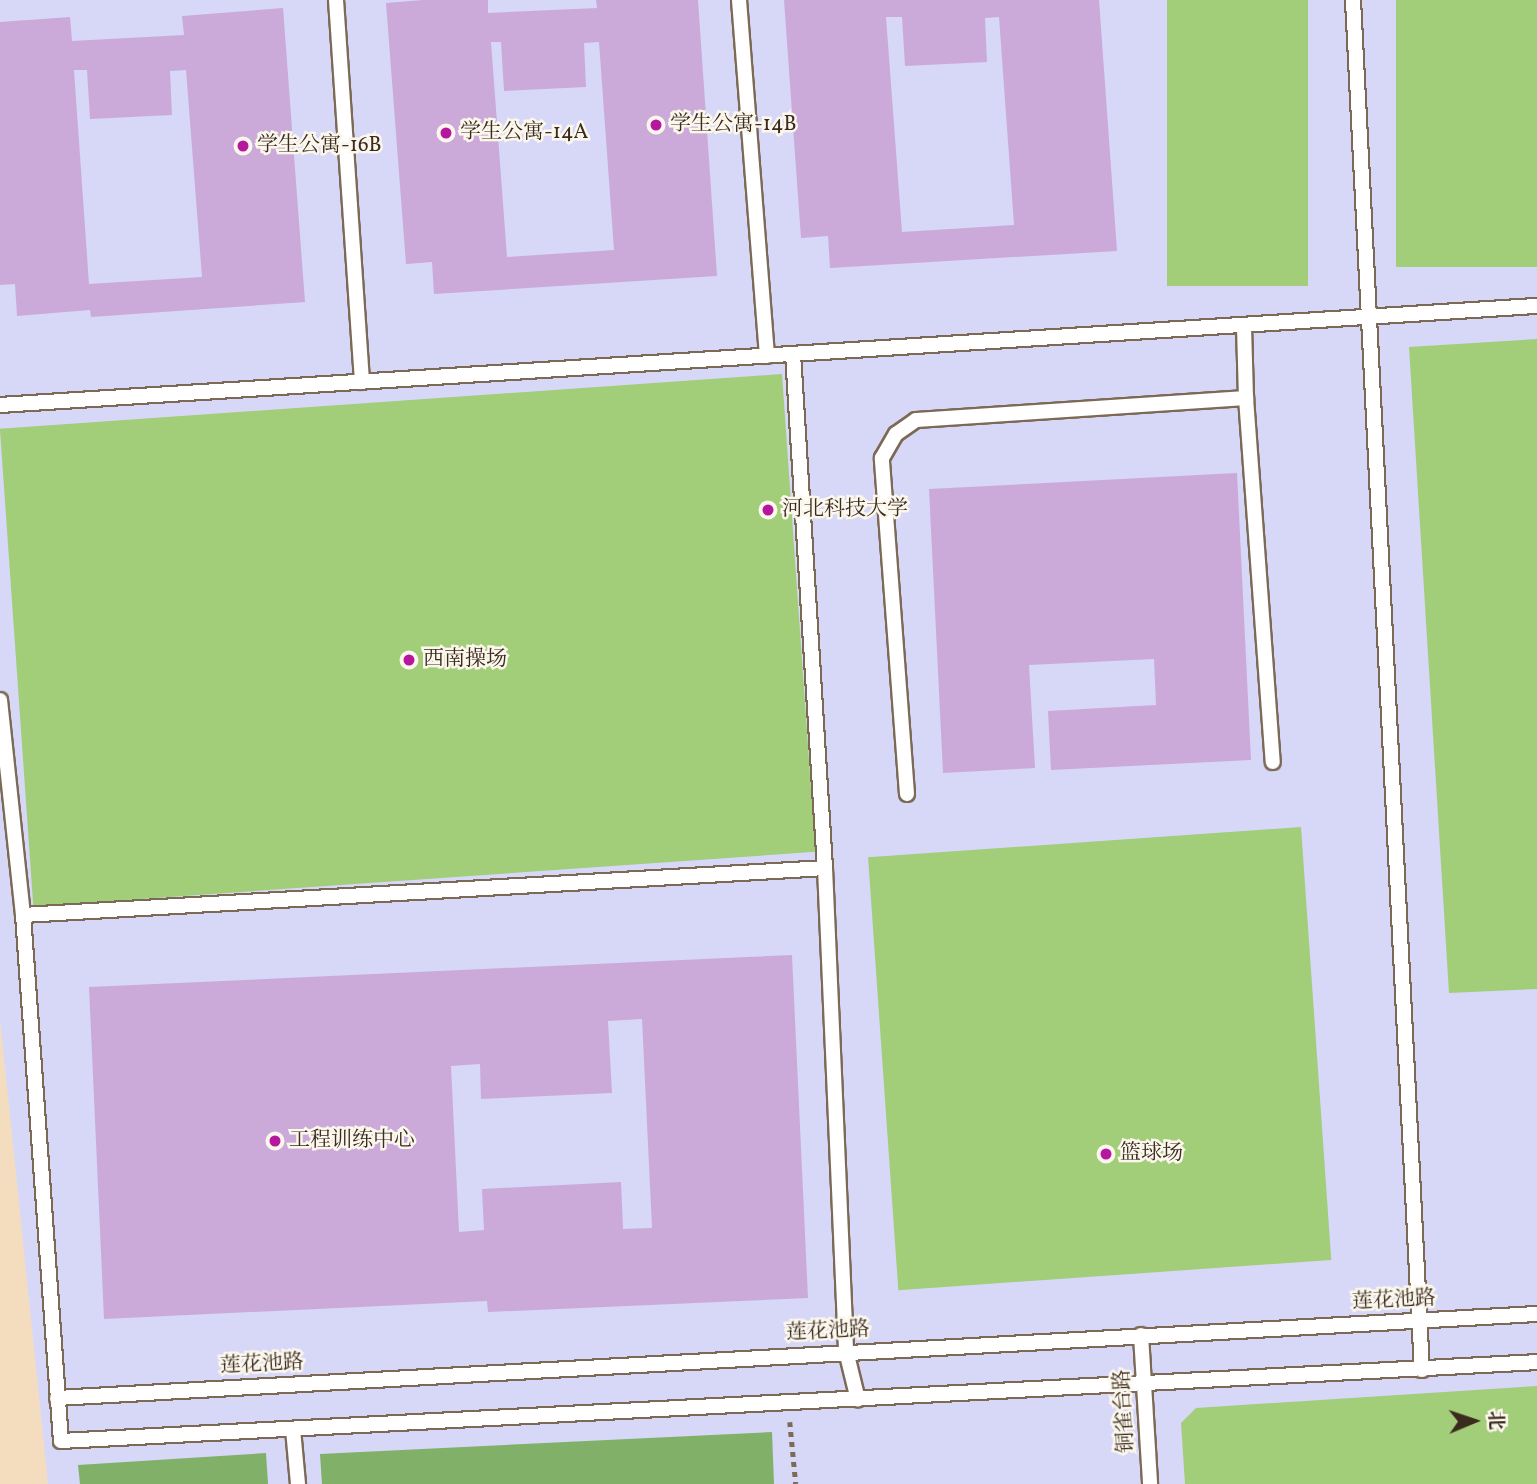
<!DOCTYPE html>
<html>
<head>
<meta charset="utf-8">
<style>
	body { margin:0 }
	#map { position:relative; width:1537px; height:1484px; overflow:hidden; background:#f4ddbf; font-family:Vollkorn,"Noto Serif SC",serif }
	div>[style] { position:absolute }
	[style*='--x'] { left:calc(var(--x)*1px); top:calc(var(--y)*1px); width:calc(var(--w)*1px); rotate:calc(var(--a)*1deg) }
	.built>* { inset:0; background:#d7d7f8 }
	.green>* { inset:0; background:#a2cd79; transform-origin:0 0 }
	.forest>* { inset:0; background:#81b069 }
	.building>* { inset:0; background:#cbaad9 }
	.path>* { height:4.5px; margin-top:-2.25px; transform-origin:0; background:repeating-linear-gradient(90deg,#7c6956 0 5px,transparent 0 10px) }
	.roads { filter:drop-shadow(2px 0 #7c6956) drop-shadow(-2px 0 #7c6956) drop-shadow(0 2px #7c6956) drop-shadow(0 -2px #7c6956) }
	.lane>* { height:14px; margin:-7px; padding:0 7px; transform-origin:7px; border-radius:7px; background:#fff }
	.dots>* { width:19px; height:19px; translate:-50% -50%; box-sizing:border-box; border:4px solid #fbf7ec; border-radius:50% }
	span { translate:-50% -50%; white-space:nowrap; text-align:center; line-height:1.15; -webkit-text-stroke:5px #fbf7ec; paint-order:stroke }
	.poi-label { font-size:21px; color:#3b2a1e }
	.left { translate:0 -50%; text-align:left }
	.street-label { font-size:21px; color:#3b2a1e }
	.north { position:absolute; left:1439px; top:1386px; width:70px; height:70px; -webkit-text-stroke:5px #fbf7ec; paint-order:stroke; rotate:88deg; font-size:19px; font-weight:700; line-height:28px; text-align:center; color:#3b2a1e }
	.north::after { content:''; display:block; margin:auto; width:24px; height:32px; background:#3b2a1e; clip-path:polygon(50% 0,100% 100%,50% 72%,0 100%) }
</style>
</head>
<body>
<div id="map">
	<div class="built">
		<div style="clip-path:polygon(0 0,1537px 0,1537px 1484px,48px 1484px,0 1019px)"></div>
	</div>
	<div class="green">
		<div style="left:1167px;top:0;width:141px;height:286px"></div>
		<div style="left:1396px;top:0;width:141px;height:267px"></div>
		<div style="clip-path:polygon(1537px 339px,1537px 989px,1449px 993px,1409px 347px)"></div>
		<div style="left:782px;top:374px;width:479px;height:784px;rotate:86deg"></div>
		<div style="left:1301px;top:827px;width:434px;height:434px;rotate:86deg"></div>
		<div style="clip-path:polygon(1537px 1386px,1537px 1484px,1185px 1484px,1181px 1423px,1196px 1408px)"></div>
	</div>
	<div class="forest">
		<div style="clip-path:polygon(772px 1432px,774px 1484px,322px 1484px,320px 1454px)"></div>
		<div style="clip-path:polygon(266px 1453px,268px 1484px,80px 1484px,78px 1465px)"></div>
	</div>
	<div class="building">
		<div style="clip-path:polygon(evenodd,423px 0,488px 0,488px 13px,597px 8px,596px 0,698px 0,717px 276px,434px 294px,432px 262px,406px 264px,386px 3px,423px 0,491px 42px,501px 42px,504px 91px,586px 87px,584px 43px,599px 42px,614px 250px,507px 257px,491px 42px)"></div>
		<div style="clip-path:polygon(evenodd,784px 0,1099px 0,1117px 251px,830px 268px,828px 236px,801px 238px,784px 0,886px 17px,902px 17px,905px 66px,987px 62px,985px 18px,999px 17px,1014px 225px,902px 232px,886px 17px)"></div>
		<div style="clip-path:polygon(evenodd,283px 8px,305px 302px,91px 317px,90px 310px,17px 316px,15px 284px,0 285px,0 22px,70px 17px,72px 41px,184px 35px,182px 16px,283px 8px,74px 70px,87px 70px,90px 119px,172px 115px,170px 71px,186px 70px,202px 277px,89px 284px,74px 70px)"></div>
		<div style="clip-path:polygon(1237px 473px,1251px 760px,1051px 770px,1048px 711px,1156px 705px,1154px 659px,1029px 665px,1035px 768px,943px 773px,929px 489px)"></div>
		<div style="clip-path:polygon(evenodd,792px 955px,808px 1298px,488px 1312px,487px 1301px,104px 1319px,89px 987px,792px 955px,642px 1019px,652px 1228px,623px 1229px,621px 1182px,482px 1189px,484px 1230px,459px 1232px,451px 1066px,480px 1064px,481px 1099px,612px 1093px,608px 1021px,642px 1019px)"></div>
	</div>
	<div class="path">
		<div style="--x:790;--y:1422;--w:62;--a:84.5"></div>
	</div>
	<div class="roads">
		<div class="lane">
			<div style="--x:336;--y:0;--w:383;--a:86.1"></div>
			<div style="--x:739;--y:0;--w:357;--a:85.5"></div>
			<div style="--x:1353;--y:0;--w:1372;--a:87.12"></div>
			<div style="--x:793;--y:354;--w:515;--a:86.44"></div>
			<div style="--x:825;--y:868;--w:483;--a:87.5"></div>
			<div style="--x:846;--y:1351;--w:50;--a:76.2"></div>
			<div style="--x:1246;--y:398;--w:365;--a:85.8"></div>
			<div style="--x:0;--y:405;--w:1540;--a:-3.69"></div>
			<div style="--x:0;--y:700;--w:216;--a:83.9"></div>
			<div style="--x:23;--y:915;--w:527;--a:85.87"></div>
			<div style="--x:61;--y:1441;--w:1478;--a:-3.06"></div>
			<div style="--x:907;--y:794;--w:337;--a:-94.3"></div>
			<div style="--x:882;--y:458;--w:28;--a:-60"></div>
			<div style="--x:896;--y:434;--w:24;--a:-35"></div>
			<div style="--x:916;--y:420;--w:331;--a:-3.8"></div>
			<div style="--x:1246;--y:398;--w:71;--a:-91.6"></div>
			<div style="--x:23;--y:915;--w:803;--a:-3.35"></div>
			<div style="--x:1141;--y:1335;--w:149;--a:86.5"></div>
			<div style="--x:57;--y:1398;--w:1482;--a:-3.25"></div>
			<div style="--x:293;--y:1429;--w:55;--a:84.8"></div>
		</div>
	</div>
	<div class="dots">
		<div style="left:656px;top:125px;background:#b5179e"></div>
		<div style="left:446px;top:133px;background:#b5179e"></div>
		<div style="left:243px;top:146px;background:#b5179e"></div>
		<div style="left:768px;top:510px;background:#b5179e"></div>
		<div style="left:409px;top:660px;background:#b5179e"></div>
		<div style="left:275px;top:1141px;background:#b5179e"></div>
		<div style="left:1106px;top:1154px;background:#b5179e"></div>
	</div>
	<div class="poi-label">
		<span class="left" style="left:670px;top:125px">学生公寓-14B</span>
		<span class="left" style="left:460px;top:133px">学生公寓-14A</span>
		<span class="left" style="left:257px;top:146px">学生公寓-16B</span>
		<span class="left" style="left:782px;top:510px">河北科技大学</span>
		<span class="left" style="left:423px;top:660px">西南操场</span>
		<span class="left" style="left:289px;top:1141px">工程训练中心</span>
		<span class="left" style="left:1120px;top:1154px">篮球场</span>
	</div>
	<div class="street-label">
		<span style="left:1394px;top:1301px;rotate:-3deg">莲花池路</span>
		<span style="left:828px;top:1332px;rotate:-3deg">莲花池路</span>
		<span style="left:262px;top:1365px;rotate:-3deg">莲花池路</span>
		<span style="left:1125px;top:1411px;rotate:-93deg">铜雀台路</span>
	</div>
	<div class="north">北</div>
</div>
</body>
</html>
